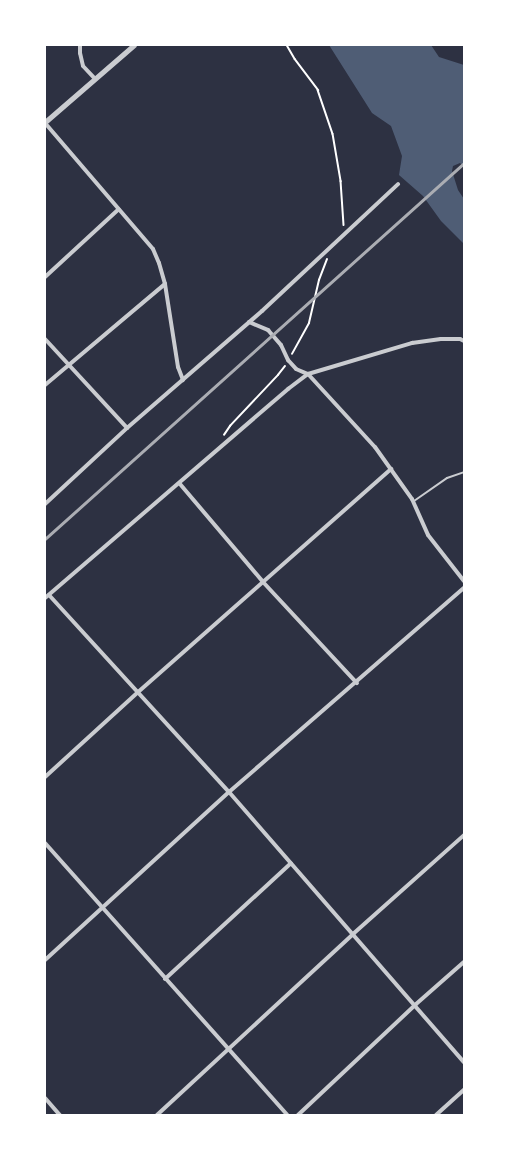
<!DOCTYPE html>
<html>
<head>
<meta charset="utf-8">
<style>
	body { margin:0 }
	#map { position:relative; width:509px; height:1160px; overflow:hidden; background:#2d3142; font-family:Georgia,serif }
	div>[style] { position:absolute }
	[style*='--x'] { left:calc(var(--x)*1px); top:calc(var(--y)*1px); width:calc(var(--w)*1px); rotate:calc(var(--a)*1deg) }
	.water>* { inset:0; background:#4f5d75 }
	.path>* { height:1.5px; margin:-0.75px; padding:0 0.75px; transform-origin:0.75px; border-radius:0.75px; background:#fff }
	.service>* { height:2px; margin:-1px; padding:0 1px; transform-origin:1px; border-radius:1px; background:#caccd0 }
	.minor>* { height:4px; margin:-2px; padding:0 2px; transform-origin:2px; border-radius:2px; background:#caccd0 }
	.tertiary>* { height:5px; margin:-2.5px; padding:0 2.5px; transform-origin:2.5px; border-radius:2.5px; background:#caccd0 }
	.rail>* { height:2.5px; margin:-1.25px; padding:0 1.25px; transform-origin:1.25px; border-radius:1.25px; background:#abadb3 }
	span { translate:-50% -50%; white-space:nowrap; text-align:center; line-height:1.15; -webkit-text-stroke:4px #fff; paint-order:stroke }
	.frame { position:absolute; inset:0; border:46px solid #fff; pointer-events:none }
</style>
</head>
<body>
<div id="map">
	<div class="water">
		<div style="clip-path:polygon(329px 45px,431px 45px,439px 57px,464px 65px,464px 167px,460px 163px,453px 166px,452px 171px,458px 190px,464px 199px,464px 244px,441px 221px,423px 196px,399px 175px,402px 156px,391px 126px,372px 113px)"></div>
	</div>
	<div class="path">
		<div style="--x:287;--y:45;--w:16;--a:60"></div>
		<div style="--x:295;--y:59;--w:39;--a:53"></div>
		<div style="--x:318;--y:90;--w:46;--a:71.2"></div>
		<div style="--x:333;--y:134;--w:48;--a:80.3"></div>
		<div style="--x:341;--y:181;--w:44;--a:86.1"></div>
		<div style="--x:292;--y:354;--w:35;--a:-61"></div>
		<div style="--x:309;--y:323;--w:44;--a:-76.9"></div>
		<div style="--x:319;--y:280;--w:22;--a:-69"></div>
		<div style="--x:224;--y:435;--w:11;--a:-56"></div>
		<div style="--x:230;--y:426;--w:70;--a:-46.7"></div>
		<div style="--x:278;--y:375;--w:11;--a:-52"></div>
	</div>
	<div class="service">
		<div style="--x:414;--y:501;--w:40;--a:-34.9"></div>
		<div style="--x:447;--y:478;--w:18;--a:-19"></div>
	</div>
	<div class="minor">
		<div style="--x:80;--y:45;--w:8;--a:90"></div>
		<div style="--x:80;--y:53;--w:13;--a:77"></div>
		<div style="--x:83;--y:66;--w:16;--a:47"></div>
		<div style="--x:45;--y:123;--w:166;--a:49.4"></div>
		<div style="--x:153;--y:249;--w:15;--a:67"></div>
		<div style="--x:159;--y:263;--w:22;--a:74"></div>
		<div style="--x:165;--y:284;--w:84;--a:81.1"></div>
		<div style="--x:178;--y:367;--w:14;--a:69"></div>
		<div style="--x:45;--y:277;--w:100;--a:-42.6"></div>
		<div style="--x:249;--y:322;--w:21;--a:23"></div>
		<div style="--x:268;--y:330;--w:20;--a:49"></div>
		<div style="--x:281;--y:345;--w:17;--a:65"></div>
		<div style="--x:288;--y:360;--w:12;--a:48"></div>
		<div style="--x:296;--y:369;--w:13;--a:23"></div>
		<div style="--x:308;--y:374;--w:99;--a:47.5"></div>
		<div style="--x:375;--y:447;--w:64;--a:54.6"></div>
		<div style="--x:412;--y:499;--w:39;--a:66"></div>
		<div style="--x:428;--y:535;--w:58;--a:52"></div>
		<div style="--x:45;--y:339;--w:121;--a:47.3"></div>
		<div style="--x:45;--y:385;--w:157;--a:-40.1"></div>
		<div style="--x:180;--y:484;--w:128;--a:49.7"></div>
		<div style="--x:263;--y:582;--w:138;--a:47.1"></div>
		<div style="--x:45;--y:504;--w:112;--a:-42.8"></div>
		<div style="--x:127;--y:428;--w:179;--a:-40.9"></div>
		<div style="--x:262;--y:311;--w:186;--a:-43"></div>
		<div style="--x:49;--y:595;--w:267;--a:47.6"></div>
		<div style="--x:229;--y:792;--w:358;--a:49"></div>
		<div style="--x:45;--y:598;--w:321;--a:-40.7"></div>
		<div style="--x:288;--y:389;--w:25;--a:-37"></div>
		<div style="--x:308;--y:374;--w:109;--a:-16.6"></div>
		<div style="--x:412;--y:343;--w:29;--a:-8"></div>
		<div style="--x:441;--y:339;--w:19;--a:0"></div>
		<div style="--x:460;--y:339;--w:4;--a:27"></div>
		<div style="--x:45;--y:777;--w:125;--a:-42.4"></div>
		<div style="--x:137;--y:693;--w:339;--a:-41.4"></div>
		<div style="--x:45;--y:843;--w:364;--a:48.3"></div>
		<div style="--x:45;--y:960;--w:249;--a:-42.4"></div>
		<div style="--x:229;--y:792;--w:311;--a:-41"></div>
		<div style="--x:165;--y:979;--w:171;--a:-42.6"></div>
		<div style="--x:45;--y:1098;--w:23;--a:49"></div>
		<div style="--x:157;--y:1115;--w:267;--a:-42.7"></div>
		<div style="--x:353;--y:934;--w:149;--a:-41.7"></div>
		<div style="--x:298;--y:1115;--w:161;--a:-43.2"></div>
		<div style="--x:415;--y:1005;--w:65;--a:-41.3"></div>
		<div style="--x:436;--y:1115;--w:38;--a:-42"></div>
	</div>
	<div class="tertiary">
		<div style="--x:45;--y:122;--w:118;--a:-40.9"></div>
	</div>
	<div class="rail">
		<div style="--x:45;--y:539;--w:563;--a:-41.9"></div>
	</div>
	<div class="frame"></div>
</div>
</body>
</html>
